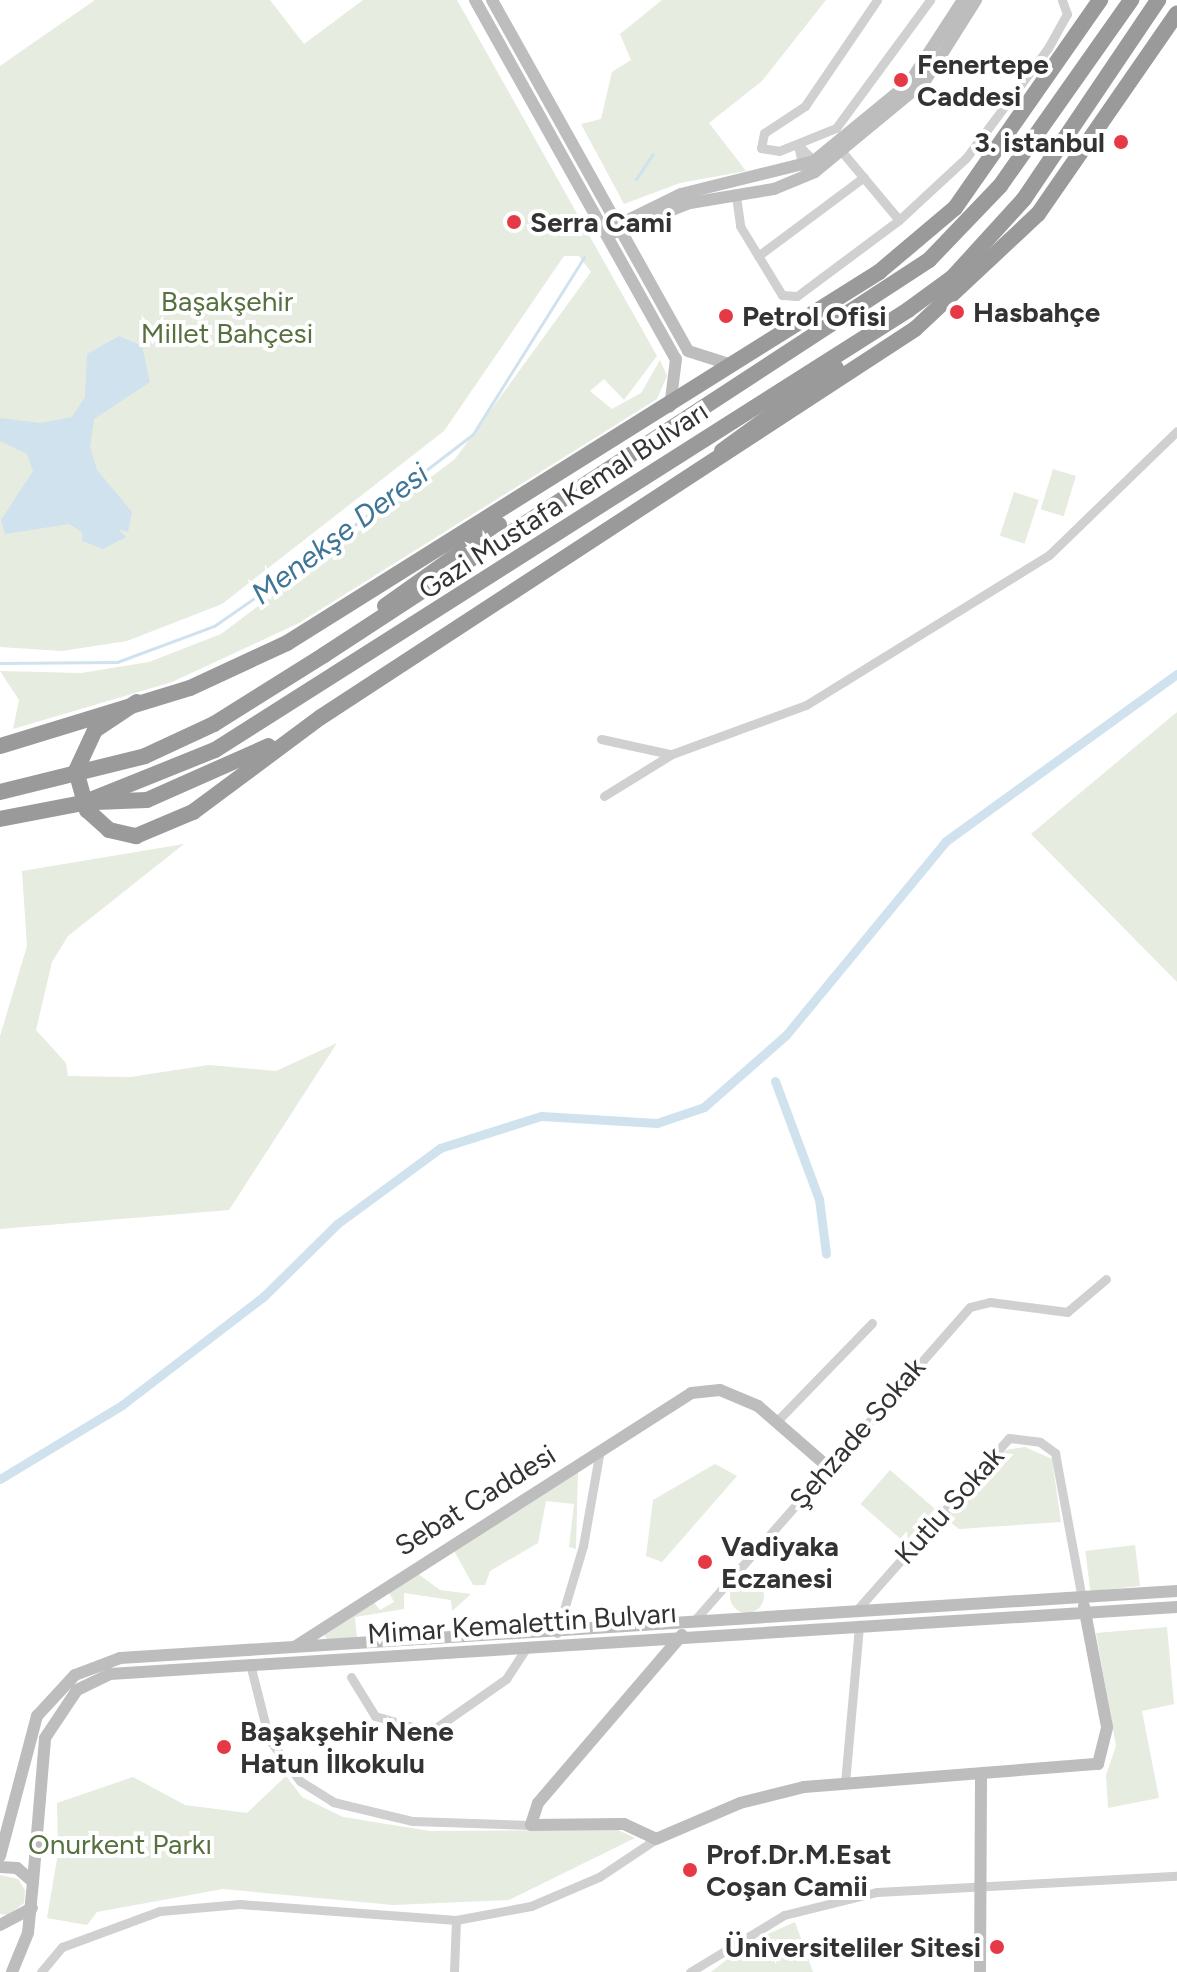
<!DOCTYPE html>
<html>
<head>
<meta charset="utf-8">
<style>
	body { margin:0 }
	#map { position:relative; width:1177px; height:1972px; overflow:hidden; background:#fff; font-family:Figtree,sans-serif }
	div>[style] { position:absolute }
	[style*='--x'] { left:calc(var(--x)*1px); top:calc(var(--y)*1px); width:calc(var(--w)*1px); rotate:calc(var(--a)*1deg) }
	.green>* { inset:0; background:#e6ecdf; transform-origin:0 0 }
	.round { border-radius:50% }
	.water>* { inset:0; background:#cfe2ee }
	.stream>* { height:3px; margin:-1.5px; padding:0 1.5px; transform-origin:1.5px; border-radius:1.5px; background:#cfe2ee }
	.canal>* { height:9px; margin:-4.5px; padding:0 4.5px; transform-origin:4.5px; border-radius:4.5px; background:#cfe2ee }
	.street>* { height:9px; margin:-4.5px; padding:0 4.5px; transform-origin:4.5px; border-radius:4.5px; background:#d0d0d0 }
	.secondary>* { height:12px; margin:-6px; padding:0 6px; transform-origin:6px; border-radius:6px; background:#bdbdbd }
	.highway>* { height:16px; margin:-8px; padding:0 8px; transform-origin:8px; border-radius:8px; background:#9a9a9a }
	.highway-bridge>* { height:16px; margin:-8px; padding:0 8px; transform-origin:8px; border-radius:8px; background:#9a9a9a }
	.dots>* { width:22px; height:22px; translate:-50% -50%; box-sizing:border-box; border:4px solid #fff; border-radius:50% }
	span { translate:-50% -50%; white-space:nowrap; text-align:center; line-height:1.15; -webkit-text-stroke:8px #fff; paint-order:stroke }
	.poi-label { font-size:28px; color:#333; font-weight:700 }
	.left { translate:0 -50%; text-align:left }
	.right { translate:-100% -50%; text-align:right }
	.park-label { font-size:28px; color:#56703f }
	.street-label { font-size:28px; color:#333 }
	.water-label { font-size:30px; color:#3f7597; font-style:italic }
</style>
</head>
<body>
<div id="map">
	<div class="green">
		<div style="clip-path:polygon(95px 0,270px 0,304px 44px,363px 0,457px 0,657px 356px,624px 400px,604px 379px,590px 391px,612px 409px,641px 393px,660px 360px,667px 376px,657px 399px,299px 623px,172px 682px,13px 729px,19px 700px,0 671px,81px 673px,149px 662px,221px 634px,455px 459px,591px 272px,579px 256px,564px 256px,444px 431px,222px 604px,127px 641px,62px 651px,0 647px,0 66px)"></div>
		<div style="clip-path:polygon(662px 0,826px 0,762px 81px,709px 123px,746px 171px,680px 183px,624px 204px,581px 124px,601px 119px,612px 72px,631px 60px,620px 34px)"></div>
		<div style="left:1053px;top:469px;width:24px;height:42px;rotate:17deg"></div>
		<div style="left:1014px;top:492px;width:26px;height:46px;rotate:18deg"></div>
		<div style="clip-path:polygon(1177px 712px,1177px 982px,1031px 834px)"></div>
		<div style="clip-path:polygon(184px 844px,68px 936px,52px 962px,36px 1030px,66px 1063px,68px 1076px,130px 1077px,209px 1065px,276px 1071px,337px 1043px,229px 1210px,0 1229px,0 1036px,27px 946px,22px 871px)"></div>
		<div style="clip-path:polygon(1025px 1447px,1052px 1459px,1061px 1522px,959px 1529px,945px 1518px,1006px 1450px)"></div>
		<div style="clip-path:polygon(715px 1464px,737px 1476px,662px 1562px,646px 1556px,653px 1500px)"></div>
		<div style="clip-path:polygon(578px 1470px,576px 1549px,569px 1547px,574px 1504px,546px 1501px,538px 1543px,490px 1571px,485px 1585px,473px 1585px,453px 1549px)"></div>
		<div style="left:890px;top:1470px;width:60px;height:45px;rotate:41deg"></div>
		<div style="left:1135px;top:1545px;width:41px;height:50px;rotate:83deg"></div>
		<div style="clip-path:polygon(417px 1573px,440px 1590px,471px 1594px,452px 1611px,451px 1600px,404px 1593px,404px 1609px,355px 1617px,357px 1638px,328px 1641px,323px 1633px,373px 1601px,380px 1610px,394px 1602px,388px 1591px)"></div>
		<div class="round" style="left:730px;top:1579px;width:34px;height:34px"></div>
		<div style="clip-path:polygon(1167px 1627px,1174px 1704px,1142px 1711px,1159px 1798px,1108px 1808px,1106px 1775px,1116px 1746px,1096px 1633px)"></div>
		<div style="clip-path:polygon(286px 1776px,302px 1797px,343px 1817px,430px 1831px,618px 1830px,635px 1838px,509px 1900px,393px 1905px,223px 1889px,97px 1912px,87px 1925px,47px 1918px,58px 1853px,57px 1803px,133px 1777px,185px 1805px,247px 1813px)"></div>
		<div style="clip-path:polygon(0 1875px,18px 1879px,25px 1890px,24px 1903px,8px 1915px,0 1914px)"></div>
		<div style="clip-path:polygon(795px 1922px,813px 1972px,711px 1972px,748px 1943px)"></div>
	</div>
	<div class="water">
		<div style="clip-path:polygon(119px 336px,142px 346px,150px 382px,94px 419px,90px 447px,97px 470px,132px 512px,128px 532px,118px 529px,126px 537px,103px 549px,82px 541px,82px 532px,69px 524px,5px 534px,1px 520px,33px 471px,27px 454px,0 441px,0 418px,40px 423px,72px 417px,85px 397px,87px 354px)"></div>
	</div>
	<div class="stream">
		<div style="--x:636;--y:179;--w:30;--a:-56"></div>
		<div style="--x:0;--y:663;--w:117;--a:-0.5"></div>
		<div style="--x:117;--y:662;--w:103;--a:-20.4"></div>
		<div style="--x:214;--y:626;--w:111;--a:-34.7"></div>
		<div style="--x:305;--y:563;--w:212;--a:-37.5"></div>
		<div style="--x:473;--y:434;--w:209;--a:-57.9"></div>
	</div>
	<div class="canal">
		<div style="--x:775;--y:1081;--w:126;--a:69.6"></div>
		<div style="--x:819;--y:1199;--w:55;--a:82.7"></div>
		<div style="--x:0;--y:1479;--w:143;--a:-31.2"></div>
		<div style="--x:122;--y:1405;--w:178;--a:-37.5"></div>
		<div style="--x:263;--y:1297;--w:104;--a:-44.6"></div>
		<div style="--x:337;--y:1224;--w:128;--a:-36.4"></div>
		<div style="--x:440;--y:1148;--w:106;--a:-17.6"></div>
		<div style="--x:541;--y:1116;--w:116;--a:3.5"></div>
		<div style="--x:657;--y:1123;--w:50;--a:-18.8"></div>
		<div style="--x:704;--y:1107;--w:109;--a:-41.3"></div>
		<div style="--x:786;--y:1035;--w:251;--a:-50.5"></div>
		<div style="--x:946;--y:841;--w:285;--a:-35.9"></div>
	</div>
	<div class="street">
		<div style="--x:877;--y:0;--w:128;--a:124.2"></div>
		<div style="--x:805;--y:106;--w:49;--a:146.6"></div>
		<div style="--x:764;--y:133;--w:15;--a:101"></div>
		<div style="--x:761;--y:148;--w:18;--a:9"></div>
		<div style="--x:779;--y:151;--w:61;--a:-22"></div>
		<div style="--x:836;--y:128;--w:159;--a:-53.7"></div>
		<div style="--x:843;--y:153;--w:87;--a:50.1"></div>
		<div style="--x:803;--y:167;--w:23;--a:-103"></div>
		<div style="--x:798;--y:145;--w:23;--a:45"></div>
		<div style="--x:736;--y:196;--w:30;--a:82"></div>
		<div style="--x:740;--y:226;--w:81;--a:58.7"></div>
		<div style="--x:782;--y:295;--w:15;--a:4"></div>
		<div style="--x:797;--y:296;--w:127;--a:-36.7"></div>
		<div style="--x:899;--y:220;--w:91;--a:-42.8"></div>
		<div style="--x:966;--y:158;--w:137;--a:-53.3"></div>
		<div style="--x:1048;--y:48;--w:39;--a:-61"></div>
		<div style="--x:1067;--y:14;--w:15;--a:-110"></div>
		<div style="--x:758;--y:256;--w:132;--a:-36.7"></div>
		<div style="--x:601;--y:739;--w:71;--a:12.3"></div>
		<div style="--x:604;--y:796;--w:80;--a:-31.7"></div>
		<div style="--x:672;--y:754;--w:143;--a:-20.1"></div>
		<div style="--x:806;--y:705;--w:286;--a:-31.7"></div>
		<div style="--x:1049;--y:555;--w:178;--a:-44.1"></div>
		<div style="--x:778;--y:1420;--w:135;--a:-45.9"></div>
		<div style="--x:855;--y:1612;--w:232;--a:-48.5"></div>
		<div style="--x:1009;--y:1438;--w:31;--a:7"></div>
		<div style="--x:1040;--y:1442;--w:19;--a:36"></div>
		<div style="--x:1055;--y:1453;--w:148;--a:79.5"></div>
		<div style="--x:693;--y:1622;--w:419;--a:-48.7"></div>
		<div style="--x:970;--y:1307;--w:21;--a:-14"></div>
		<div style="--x:990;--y:1302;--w:78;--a:7.4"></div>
		<div style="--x:1067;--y:1312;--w:51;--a:-40.2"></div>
		<div style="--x:557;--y:1633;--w:91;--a:-73.4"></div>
		<div style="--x:583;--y:1546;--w:97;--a:-80"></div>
		<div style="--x:250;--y:1664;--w:77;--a:75.8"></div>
		<div style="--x:269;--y:1739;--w:52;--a:53.6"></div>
		<div style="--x:300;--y:1781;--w:39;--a:32"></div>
		<div style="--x:333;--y:1802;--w:82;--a:13.4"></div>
		<div style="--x:413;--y:1821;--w:118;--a:1.9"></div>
		<div style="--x:351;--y:1677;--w:46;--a:58.4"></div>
		<div style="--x:375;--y:1716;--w:57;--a:16.2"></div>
		<div style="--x:430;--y:1732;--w:93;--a:-34.9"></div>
		<div style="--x:506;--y:1679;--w:37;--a:-57"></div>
		<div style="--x:845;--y:1783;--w:159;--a:-84.9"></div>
		<div style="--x:41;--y:1972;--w:33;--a:-50"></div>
		<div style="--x:62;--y:1947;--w:104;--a:-20.2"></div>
		<div style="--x:160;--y:1911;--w:80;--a:-5"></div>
		<div style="--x:240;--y:1904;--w:217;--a:4.2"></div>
		<div style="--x:456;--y:1920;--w:76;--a:-10.6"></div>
		<div style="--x:531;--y:1906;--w:74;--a:-23.1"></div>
		<div style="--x:599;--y:1877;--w:69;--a:-33.7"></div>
		<div style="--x:454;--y:1972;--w:52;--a:-87.8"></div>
		<div style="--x:690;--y:1972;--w:110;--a:-31.2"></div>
		<div style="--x:784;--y:1915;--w:96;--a:-13.9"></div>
		<div style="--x:877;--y:1892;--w:300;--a:-3.1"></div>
	</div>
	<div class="secondary">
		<div style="--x:475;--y:0;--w:411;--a:60.8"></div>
		<div style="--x:676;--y:359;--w:48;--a:97.1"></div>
		<div style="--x:492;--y:0;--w:402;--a:60.8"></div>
		<div style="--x:688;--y:351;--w:46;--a:17.7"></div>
		<div style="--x:616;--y:226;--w:72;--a:-26.2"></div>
		<div style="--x:681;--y:194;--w:137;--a:-13.9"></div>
		<div style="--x:814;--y:161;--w:123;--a:-39.4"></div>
		<div style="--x:909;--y:83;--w:99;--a:-57"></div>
		<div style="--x:608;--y:235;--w:88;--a:-21.3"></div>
		<div style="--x:690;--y:203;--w:85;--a:-9.5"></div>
		<div style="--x:774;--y:189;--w:44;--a:-22.5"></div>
		<div style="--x:815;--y:172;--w:143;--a:-39.6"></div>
		<div style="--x:925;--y:81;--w:96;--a:-57.8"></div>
		<div style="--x:682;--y:1635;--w:221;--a:130.6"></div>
		<div style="--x:538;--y:1803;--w:23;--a:108"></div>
		<div style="--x:531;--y:1825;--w:93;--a:-0.6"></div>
		<div style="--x:624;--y:1824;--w:35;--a:25"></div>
		<div style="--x:656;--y:1839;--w:91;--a:-23.2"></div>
		<div style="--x:740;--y:1803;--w:66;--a:-14"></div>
		<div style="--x:804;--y:1787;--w:295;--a:-4.5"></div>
		<div style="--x:1098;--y:1764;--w:38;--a:-76"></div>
		<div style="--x:1107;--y:1727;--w:123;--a:-100.8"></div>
		<div style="--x:296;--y:1646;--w:469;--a:-32.6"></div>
		<div style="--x:691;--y:1393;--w:29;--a:-6"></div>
		<div style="--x:720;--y:1390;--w:41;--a:22.8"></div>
		<div style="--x:758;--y:1406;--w:91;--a:41"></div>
		<div style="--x:0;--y:1856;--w:145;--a:-75.2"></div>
		<div style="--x:37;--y:1716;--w:56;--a:-47.2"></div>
		<div style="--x:75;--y:1675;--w:48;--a:-20.7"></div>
		<div style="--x:120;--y:1658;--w:1059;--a:-3.63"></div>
		<div style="--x:0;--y:1867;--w:17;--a:3"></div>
		<div style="--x:17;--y:1868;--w:21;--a:41"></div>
		<div style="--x:33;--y:1882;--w:51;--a:95.6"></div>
		<div style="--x:28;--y:1933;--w:42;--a:112.3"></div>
		<div style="--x:33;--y:1882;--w:144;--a:-85.2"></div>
		<div style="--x:45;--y:1738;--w:58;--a:-56.3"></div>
		<div style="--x:77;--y:1690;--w:37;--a:-26"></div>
		<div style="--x:110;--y:1674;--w:1069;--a:-3.59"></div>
		<div style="--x:0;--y:1925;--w:36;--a:-28"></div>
		<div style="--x:980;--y:1972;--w:196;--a:-89.7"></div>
	</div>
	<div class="highway">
		<div style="--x:722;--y:451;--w:141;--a:-36.1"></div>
		<div style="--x:385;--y:606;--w:140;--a:-35.4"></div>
		<div style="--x:324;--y:655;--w:723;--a:-33.14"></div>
		<div style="--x:929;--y:260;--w:103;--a:-46.2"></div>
		<div style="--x:1000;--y:186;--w:228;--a:-54.8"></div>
		<div style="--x:137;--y:702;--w:50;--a:146.3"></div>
		<div style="--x:95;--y:730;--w:45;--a:114.9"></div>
		<div style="--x:76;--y:771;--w:41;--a:74.2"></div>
		<div style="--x:87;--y:810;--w:30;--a:42"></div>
		<div style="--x:109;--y:830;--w:28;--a:13"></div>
		<div style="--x:136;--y:836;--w:62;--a:-22.8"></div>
		<div style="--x:193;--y:812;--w:159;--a:-36.6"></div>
		<div style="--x:321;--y:717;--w:709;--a:-33.15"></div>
		<div style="--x:915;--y:329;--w:168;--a:-43.1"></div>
		<div style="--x:1038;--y:214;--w:244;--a:-55.3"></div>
		<div style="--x:0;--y:746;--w:199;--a:-17"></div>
		<div style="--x:190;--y:688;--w:107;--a:-24.9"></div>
		<div style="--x:287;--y:643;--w:699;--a:-32.07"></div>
		<div style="--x:879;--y:272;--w:99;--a:-40.1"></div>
		<div style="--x:955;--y:208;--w:254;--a:-55.1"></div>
		<div style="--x:96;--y:802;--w:51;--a:-2.2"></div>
		<div style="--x:147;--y:800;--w:133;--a:-23.9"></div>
		<div style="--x:0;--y:819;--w:85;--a:-10.9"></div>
		<div style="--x:83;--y:803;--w:142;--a:-21.9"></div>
		<div style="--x:215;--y:750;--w:821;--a:-32.41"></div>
		<div style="--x:908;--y:310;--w:56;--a:-36.3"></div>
		<div style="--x:953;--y:277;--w:105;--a:-47.7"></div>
		<div style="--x:1024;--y:199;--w:240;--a:-56"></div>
	</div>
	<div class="highway-bridge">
		<div style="--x:0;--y:792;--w:149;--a:-13.9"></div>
		<div style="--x:145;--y:756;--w:76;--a:-24.9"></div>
		<div style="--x:214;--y:724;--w:130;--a:-32.1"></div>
	</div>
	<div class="dots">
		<div style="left:901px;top:80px;background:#e63946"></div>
		<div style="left:1121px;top:142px;background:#e63946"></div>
		<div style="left:514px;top:222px;background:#e63946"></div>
		<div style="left:957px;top:312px;background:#e63946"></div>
		<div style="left:726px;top:316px;background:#e63946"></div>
		<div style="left:705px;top:1562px;background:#e63946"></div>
		<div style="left:224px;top:1747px;background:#e63946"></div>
		<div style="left:690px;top:1870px;background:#e63946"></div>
		<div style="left:997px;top:1947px;background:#e63946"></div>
	</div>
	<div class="poi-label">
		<span class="left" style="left:917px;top:80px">Fenertepe<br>Caddesi</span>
		<span class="right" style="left:1105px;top:142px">3. istanbul</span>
		<span class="left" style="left:530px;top:222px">Serra Cami</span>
		<span class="left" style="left:973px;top:312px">Hasbahçe</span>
		<span class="left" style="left:742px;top:316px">Petrol Ofisi</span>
		<span class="left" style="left:721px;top:1562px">Vadiyaka<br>Eczanesi</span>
		<span class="left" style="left:240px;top:1747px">Başakşehir Nene<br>Hatun İlkokulu</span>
		<span class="left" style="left:706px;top:1870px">Prof.Dr.M.Esat<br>Coşan Camii</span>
		<span class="right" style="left:981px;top:1947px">Üniversiteliler Sitesi</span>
	</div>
	<div class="park-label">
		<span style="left:227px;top:317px">Başakşehir<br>Millet Bahçesi</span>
		<span style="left:120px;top:1844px">Onurkent Parkı</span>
	</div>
	<div class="street-label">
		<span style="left:563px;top:500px;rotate:-33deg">Gazi Mustafa Kemal Bulvarı</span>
		<span style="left:857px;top:1433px;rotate:-49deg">Şehzade Sokak</span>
		<span style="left:475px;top:1500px;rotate:-32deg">Sebat Caddesi</span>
		<span style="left:949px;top:1505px;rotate:-48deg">Kutlu Sokak</span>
		<span style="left:522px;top:1623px;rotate:-4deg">Mimar Kemalettin Bulvarı</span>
	</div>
	<div class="water-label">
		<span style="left:340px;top:534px;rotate:-37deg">Menekşe Deresi</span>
	</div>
</div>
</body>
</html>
